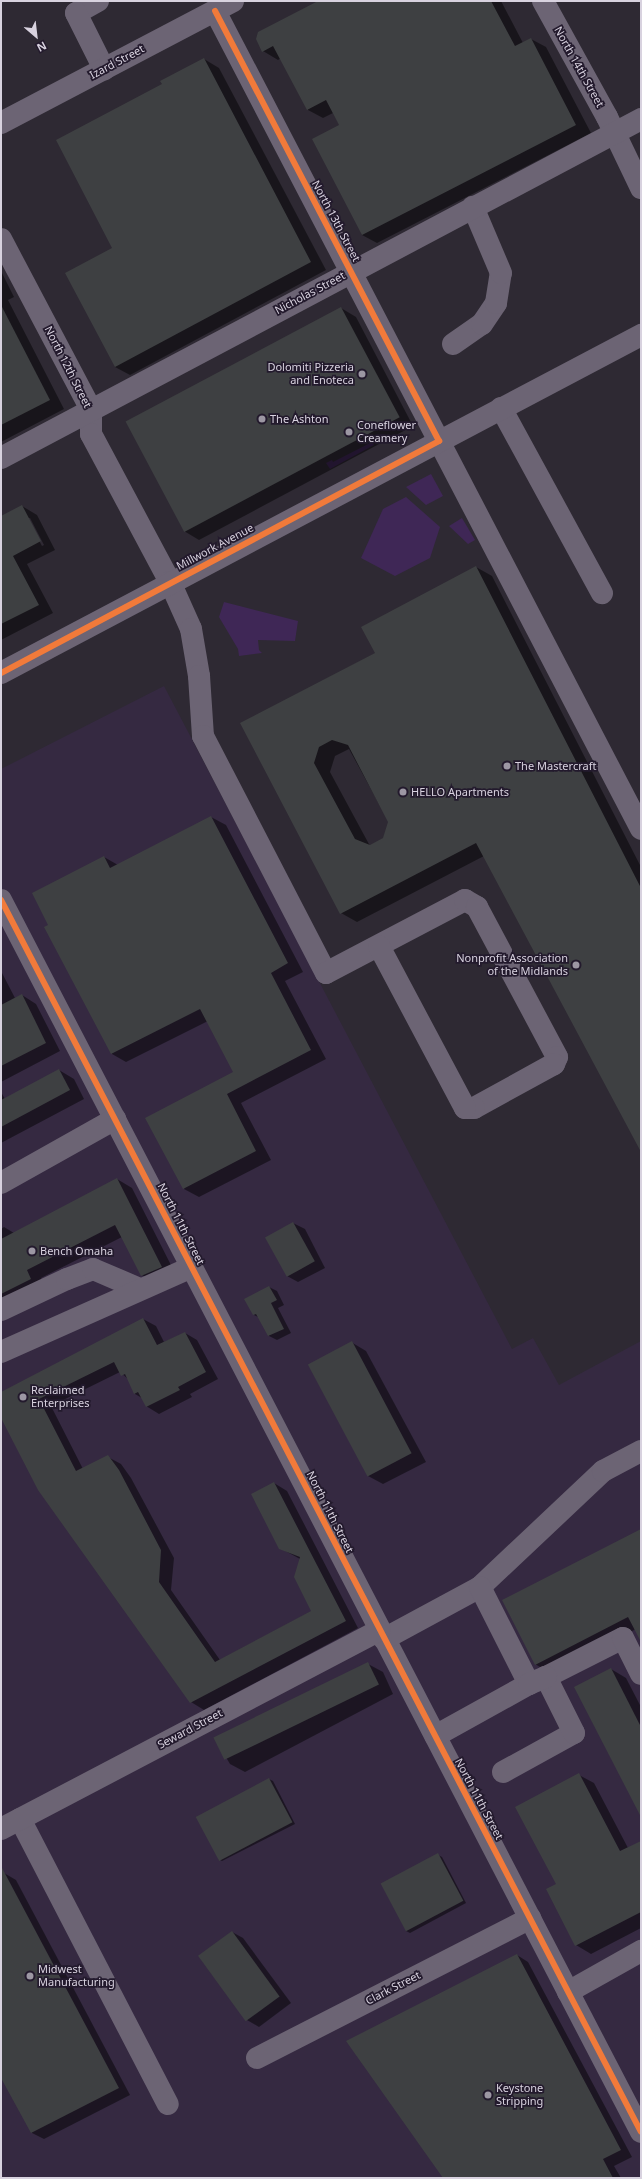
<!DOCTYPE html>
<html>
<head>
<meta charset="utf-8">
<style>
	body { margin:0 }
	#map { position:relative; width:642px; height:2179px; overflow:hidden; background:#2e2933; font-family:"Noto Sans",sans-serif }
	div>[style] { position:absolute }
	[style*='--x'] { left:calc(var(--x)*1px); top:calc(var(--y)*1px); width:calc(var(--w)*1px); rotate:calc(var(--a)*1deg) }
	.built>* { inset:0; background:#352941 }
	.green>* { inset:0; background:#3f2756 }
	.shadow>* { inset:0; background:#0007 }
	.building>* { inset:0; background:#3e4042; transform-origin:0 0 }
	.minor>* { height:22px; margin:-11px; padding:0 11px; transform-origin:11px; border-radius:11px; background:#6c6474 }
	.cycleway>* { height:6px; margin:-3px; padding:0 3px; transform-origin:3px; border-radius:3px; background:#f17a3a }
	.dots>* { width:11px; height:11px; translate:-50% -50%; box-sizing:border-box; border:2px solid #231a2d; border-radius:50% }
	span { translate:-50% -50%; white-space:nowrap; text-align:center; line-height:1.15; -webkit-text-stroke:3.5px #231a2d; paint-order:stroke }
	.street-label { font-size:11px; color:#d8d2df }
	.poi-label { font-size:11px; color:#d8d2df }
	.right { translate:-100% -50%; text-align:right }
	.left { translate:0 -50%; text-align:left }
	.frame { position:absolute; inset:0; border:2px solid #d8d2df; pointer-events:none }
	.north { position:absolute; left:16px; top:16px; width:40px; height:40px; -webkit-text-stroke:3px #231a2d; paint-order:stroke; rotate:152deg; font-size:11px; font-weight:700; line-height:16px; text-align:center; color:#d8d2df }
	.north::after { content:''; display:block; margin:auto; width:14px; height:18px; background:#d8d2df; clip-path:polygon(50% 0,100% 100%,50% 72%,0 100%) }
</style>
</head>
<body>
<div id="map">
	<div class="built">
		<div style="clip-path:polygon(164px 686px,512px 1349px,533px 1338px,559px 1385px,641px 1341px,641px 2178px,1px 2178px,1px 769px)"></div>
	</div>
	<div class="green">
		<div style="clip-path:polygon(372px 442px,374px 445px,330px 469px,326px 463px,332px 460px,333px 462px)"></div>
		<div style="clip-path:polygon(431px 474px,443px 496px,426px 505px,406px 487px)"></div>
		<div style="clip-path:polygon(406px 497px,440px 527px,430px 558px,395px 576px,361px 558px,383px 509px)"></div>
		<div style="clip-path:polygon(462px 518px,475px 540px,468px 544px,449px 526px)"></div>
		<div style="clip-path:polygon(224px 602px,298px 621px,295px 641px,258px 640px,259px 650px,262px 653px,239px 656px,238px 649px,219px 617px)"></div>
	</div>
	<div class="shadow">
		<div style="clip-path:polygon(322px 1px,501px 1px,523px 43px,531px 39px,546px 47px,591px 133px,377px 243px,362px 235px,340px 126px,333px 113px,323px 118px,308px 110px,281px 58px,278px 60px,263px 51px)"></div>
		<div style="clip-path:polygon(204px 59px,219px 68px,326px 270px,130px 375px,115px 367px,113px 249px,163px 85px)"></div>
		<div style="clip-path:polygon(1px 271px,14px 297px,8px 300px,64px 409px,1px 442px)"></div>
		<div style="clip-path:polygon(341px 308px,356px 317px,413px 426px,199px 540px,184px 531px)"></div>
		<div style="clip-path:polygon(evenodd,22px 506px,37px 515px,55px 550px,27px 564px,53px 613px,1px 640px,1px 517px,22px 506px,27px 518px,30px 518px,44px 545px,42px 546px,27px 518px)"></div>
		<div style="clip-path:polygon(evenodd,476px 567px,492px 576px,641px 867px,641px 1150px,484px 856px,357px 922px,341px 913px,242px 723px,376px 653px,476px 567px,349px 749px,389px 822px,384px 838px,370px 846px,330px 772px,335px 756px,349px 749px)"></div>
		<div style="clip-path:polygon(211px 817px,226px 825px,303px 972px,285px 981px,326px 1059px,241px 1103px,271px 1160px,199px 1197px,184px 1189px,234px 1072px,208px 1021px,126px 1062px,112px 1054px,50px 925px,104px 857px,118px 865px)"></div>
		<div style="clip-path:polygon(1px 971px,15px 998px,22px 995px,36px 1004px,60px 1051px,1px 1082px)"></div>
		<div style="clip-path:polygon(59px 1070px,74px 1079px,84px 1099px,1px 1143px,1px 1092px,5px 1099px)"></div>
		<div style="clip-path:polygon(117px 1179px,132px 1188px,176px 1275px,157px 1284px,142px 1275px,122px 1237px,41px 1278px,46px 1288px,1px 1310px,1px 1229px,4px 1227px,14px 1233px)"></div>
		<div style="clip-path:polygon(293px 1223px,305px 1229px,325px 1268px,298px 1282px,287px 1276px)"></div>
		<div style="clip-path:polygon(269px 1287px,277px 1291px,284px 1305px,278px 1308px,291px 1333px,277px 1340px,269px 1336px,260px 1318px,254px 1315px)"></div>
		<div style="clip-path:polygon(143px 1319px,156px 1326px,164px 1342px,185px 1333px,197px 1340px,218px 1379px,190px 1394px,192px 1397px,159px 1414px,146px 1406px,142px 1398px,135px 1394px,128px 1379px,120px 1372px,51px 1406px,83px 1469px,108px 1457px,121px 1464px,131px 1478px,174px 1558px,171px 1590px,220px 1660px,312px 1611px,300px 1559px,280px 1548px,274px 1483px,287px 1491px,358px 1628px,204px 1710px,191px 1702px,1px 1416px,1px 1393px)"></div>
		<div style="clip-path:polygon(351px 1342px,366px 1351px,426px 1462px,383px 1484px,368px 1476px)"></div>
		<div style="clip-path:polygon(641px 1530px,641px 1640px,636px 1629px,550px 1673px,535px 1664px)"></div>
		<div style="clip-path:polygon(368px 1664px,383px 1672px,393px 1694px,245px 1772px,230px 1764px,218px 1744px)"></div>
		<div style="clip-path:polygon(611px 1669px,626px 1678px,641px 1707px,641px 1815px)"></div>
		<div style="clip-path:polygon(579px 1775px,594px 1783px,628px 1848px,641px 1842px,641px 1928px,591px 1954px,576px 1945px,557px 1885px)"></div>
		<div style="clip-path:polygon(269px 1779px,273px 1781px,295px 1824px,222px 1861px,218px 1859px)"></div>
		<div style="clip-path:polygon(438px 1855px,442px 1857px,466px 1903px,410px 1933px,406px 1931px)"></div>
		<div style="clip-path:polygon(4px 1873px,16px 1880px,130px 2095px,44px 2139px,32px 2133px,1px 2076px,1px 1875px)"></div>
		<div style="clip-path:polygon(232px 1932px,243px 1938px,291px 2003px,259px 2027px,247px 2020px)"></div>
		<div style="clip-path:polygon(517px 1955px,528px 1962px,632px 2157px,614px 2166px,621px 2178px,444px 2178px)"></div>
	</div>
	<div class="building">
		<div style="clip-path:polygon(318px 1px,491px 1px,515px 46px,531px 38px,576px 125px,362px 235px,312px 139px,339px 125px,326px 100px,307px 110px,273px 46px,262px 52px,256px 39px,258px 32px)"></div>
		<div style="clip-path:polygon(204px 58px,311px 262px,115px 367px,65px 273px,112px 248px,56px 140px,162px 84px,160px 81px)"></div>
		<div style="clip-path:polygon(1px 305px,50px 400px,1px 425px)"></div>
		<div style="left:341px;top:307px;width:125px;height:244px;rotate:62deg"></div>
		<div style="clip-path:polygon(22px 505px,41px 541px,13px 556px,39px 605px,1px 624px,1px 516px)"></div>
		<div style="clip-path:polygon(evenodd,476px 566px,641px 888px,641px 1152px,476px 843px,340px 914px,240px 723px,375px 653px,361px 627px,476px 566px,332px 740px,348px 745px,388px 822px,383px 838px,370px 845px,355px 839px,314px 763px,319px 747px,332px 740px)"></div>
		<div style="clip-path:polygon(211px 816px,288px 963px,271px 973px,311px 1050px,227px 1094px,256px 1151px,183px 1189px,145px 1118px,233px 1072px,200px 1009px,111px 1054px,44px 927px,48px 925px,32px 893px,104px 856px,110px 868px)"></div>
		<div style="clip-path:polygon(22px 994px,46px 1043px,1px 1066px,1px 1005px)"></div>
		<div style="clip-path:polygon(59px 1069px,70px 1090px,1px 1127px,1px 1100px)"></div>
		<div style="clip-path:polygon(117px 1178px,162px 1267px,141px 1276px,115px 1225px,27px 1270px,31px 1279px,1px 1294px,1px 1239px)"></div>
		<div style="left:293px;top:1222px;width:45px;height:32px;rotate:61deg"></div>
		<div style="clip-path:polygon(269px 1286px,277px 1300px,271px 1303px,284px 1329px,268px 1336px,256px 1314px,253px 1315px,244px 1299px)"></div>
		<div style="clip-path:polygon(143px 1318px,157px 1345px,185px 1332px,206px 1372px,178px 1387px,180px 1390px,146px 1407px,138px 1392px,134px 1394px,125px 1374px,121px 1376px,114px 1362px,39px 1399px,76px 1471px,108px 1455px,119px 1470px,161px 1550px,159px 1582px,215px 1662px,311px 1611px,294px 1577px,300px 1557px,279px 1549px,251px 1494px,274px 1482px,346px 1621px,190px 1703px,38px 1490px,1px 1418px,1px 1392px)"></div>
		<div style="left:352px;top:1341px;width:127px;height:50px;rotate:62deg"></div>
		<div style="clip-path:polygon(641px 1529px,641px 1642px,628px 1617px,535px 1665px,502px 1600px)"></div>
		<div style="left:368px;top:1662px;width:25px;height:172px;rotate:64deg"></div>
		<div style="clip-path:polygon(611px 1668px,641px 1727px,641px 1817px,574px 1687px)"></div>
		<div style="clip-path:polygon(579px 1773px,620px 1851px,641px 1841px,641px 1912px,575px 1946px,546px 1889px,556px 1884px,515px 1807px)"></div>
		<div style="left:269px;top:1778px;width:50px;height:83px;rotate:62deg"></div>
		<div style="left:438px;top:1853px;width:54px;height:65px;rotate:62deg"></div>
		<div style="clip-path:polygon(1px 1866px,119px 2088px,31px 2133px,1px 2078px)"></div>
		<div style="left:232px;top:1931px;width:81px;height:42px;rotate:54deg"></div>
		<div style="clip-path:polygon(517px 1954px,621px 2150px,603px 2159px,613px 2178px,443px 2178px,346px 2041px)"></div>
	</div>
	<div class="minor">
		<div style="--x:98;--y:1;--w:25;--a:151"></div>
		<div style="--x:76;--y:13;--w:63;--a:63.4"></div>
		<div style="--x:543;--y:1;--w:132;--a:61.1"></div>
		<div style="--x:607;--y:117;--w:79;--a:64.4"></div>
		<div style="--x:215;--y:11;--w:922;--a:62.49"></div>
		<div style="--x:1;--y:123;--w:262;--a:-27.7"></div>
		<div style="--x:1;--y:239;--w:193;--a:62.2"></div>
		<div style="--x:91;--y:410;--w:24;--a:90"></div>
		<div style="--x:91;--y:434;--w:168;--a:61.9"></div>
		<div style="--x:170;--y:582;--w:51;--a:65.9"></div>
		<div style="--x:191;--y:629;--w:48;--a:80.3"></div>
		<div style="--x:199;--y:676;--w:60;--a:86.2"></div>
		<div style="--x:203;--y:736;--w:267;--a:62.6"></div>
		<div style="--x:326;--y:973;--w:157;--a:-27.7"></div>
		<div style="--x:465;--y:900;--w:14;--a:30"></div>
		<div style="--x:477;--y:907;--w:170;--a:61.9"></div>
		<div style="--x:557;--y:1057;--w:8;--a:113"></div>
		<div style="--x:554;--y:1064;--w:91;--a:151.2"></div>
		<div style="--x:474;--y:1108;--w:9;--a:180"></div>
		<div style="--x:465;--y:1108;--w:183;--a:-118"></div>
		<div style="--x:453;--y:344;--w:35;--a:-35"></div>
		<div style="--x:482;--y:324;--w:25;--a:-56"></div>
		<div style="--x:496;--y:303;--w:30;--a:-81"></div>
		<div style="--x:501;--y:273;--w:72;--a:-113"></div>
		<div style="--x:501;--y:408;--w:211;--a:61.4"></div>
		<div style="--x:1;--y:458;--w:724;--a:-27.91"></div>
		<div style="--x:1;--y:673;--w:724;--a:-27.84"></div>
		<div style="--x:1;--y:900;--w:1388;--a:62.55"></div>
		<div style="--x:1;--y:1183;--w:131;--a:-29.3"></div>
		<div style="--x:1;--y:1310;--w:73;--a:-25.2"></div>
		<div style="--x:67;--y:1279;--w:28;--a:-21"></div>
		<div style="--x:93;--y:1269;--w:51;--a:23.1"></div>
		<div style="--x:1;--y:1352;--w:209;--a:-24"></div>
		<div style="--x:480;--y:1587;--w:169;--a:-43.3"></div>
		<div style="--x:603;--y:1471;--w:43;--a:-27.8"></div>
		<div style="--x:384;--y:1639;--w:109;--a:-28.4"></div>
		<div style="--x:480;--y:1587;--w:109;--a:63.2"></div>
		<div style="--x:529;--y:1684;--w:107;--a:151"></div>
		<div style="--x:546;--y:1677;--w:86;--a:-26.9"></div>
		<div style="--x:623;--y:1638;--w:40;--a:63.4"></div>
		<div style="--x:503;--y:1772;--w:81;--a:-28.8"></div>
		<div style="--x:574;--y:1733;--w:63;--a:-116.6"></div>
		<div style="--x:546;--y:1677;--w:18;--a:158"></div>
		<div style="--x:20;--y:1819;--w:321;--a:62.6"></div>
		<div style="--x:1;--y:1829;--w:428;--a:-27.7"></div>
		<div style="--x:568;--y:1992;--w:84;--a:-29.3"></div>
		<div style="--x:257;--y:2058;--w:307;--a:-27.1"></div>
	</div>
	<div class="cycleway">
		<div style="--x:1;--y:673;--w:496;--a:-27.9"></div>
		<div style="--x:439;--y:441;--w:485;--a:-117.5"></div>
		<div style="--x:1;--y:900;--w:1388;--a:62.55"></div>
	</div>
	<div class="dots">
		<div style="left:362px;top:374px;background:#9c97a3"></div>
		<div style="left:262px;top:419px;background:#9c97a3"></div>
		<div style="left:349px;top:432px;background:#9c97a3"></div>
		<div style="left:507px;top:766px;background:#9c97a3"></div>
		<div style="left:403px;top:792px;background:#9c97a3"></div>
		<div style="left:576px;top:965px;background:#9c97a3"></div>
		<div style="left:32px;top:1251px;background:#9c97a3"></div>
		<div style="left:23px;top:1397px;background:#9c97a3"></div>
		<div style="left:30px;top:1976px;background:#9c97a3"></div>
		<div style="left:488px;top:2095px;background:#9c97a3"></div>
	</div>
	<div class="street-label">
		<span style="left:117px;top:62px;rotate:-28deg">Izard Street</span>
		<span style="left:579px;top:67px;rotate:61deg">North 14th Street</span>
		<span style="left:336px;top:221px;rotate:62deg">North 13th Street</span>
		<span style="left:310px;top:293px;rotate:-28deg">Nicholas Street</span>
		<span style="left:68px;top:367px;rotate:63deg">North 12th Street</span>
		<span style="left:215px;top:547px;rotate:-28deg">Millwork Avenue</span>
		<span style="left:181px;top:1224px;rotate:63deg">North 11th Street</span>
		<span style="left:330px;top:1512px;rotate:63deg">North 11th Street</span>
		<span style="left:190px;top:1729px;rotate:-28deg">Seward Street</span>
		<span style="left:479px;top:1799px;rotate:62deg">North 11th Street</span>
		<span style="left:393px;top:1988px;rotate:-27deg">Clark Street</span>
	</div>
	<div class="poi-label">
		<span class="right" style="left:354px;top:374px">Dolomiti Pizzeria<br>and Enoteca</span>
		<span class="left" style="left:270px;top:419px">The Ashton</span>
		<span class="left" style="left:357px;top:432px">Coneflower<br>Creamery</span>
		<span class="left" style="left:515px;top:766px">The Mastercraft</span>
		<span class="left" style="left:411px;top:792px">HELLO Apartments</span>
		<span class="right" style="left:568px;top:965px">Nonprofit Association<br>of the Midlands</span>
		<span class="left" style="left:40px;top:1251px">Bench Omaha</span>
		<span class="left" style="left:31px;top:1397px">Reclaimed<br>Enterprises</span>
		<span class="left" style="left:38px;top:1976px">Midwest<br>Manufacturing</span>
		<span class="left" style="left:496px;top:2095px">Keystone<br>Stripping</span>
	</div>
	<div class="frame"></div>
	<div class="north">N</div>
</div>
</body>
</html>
